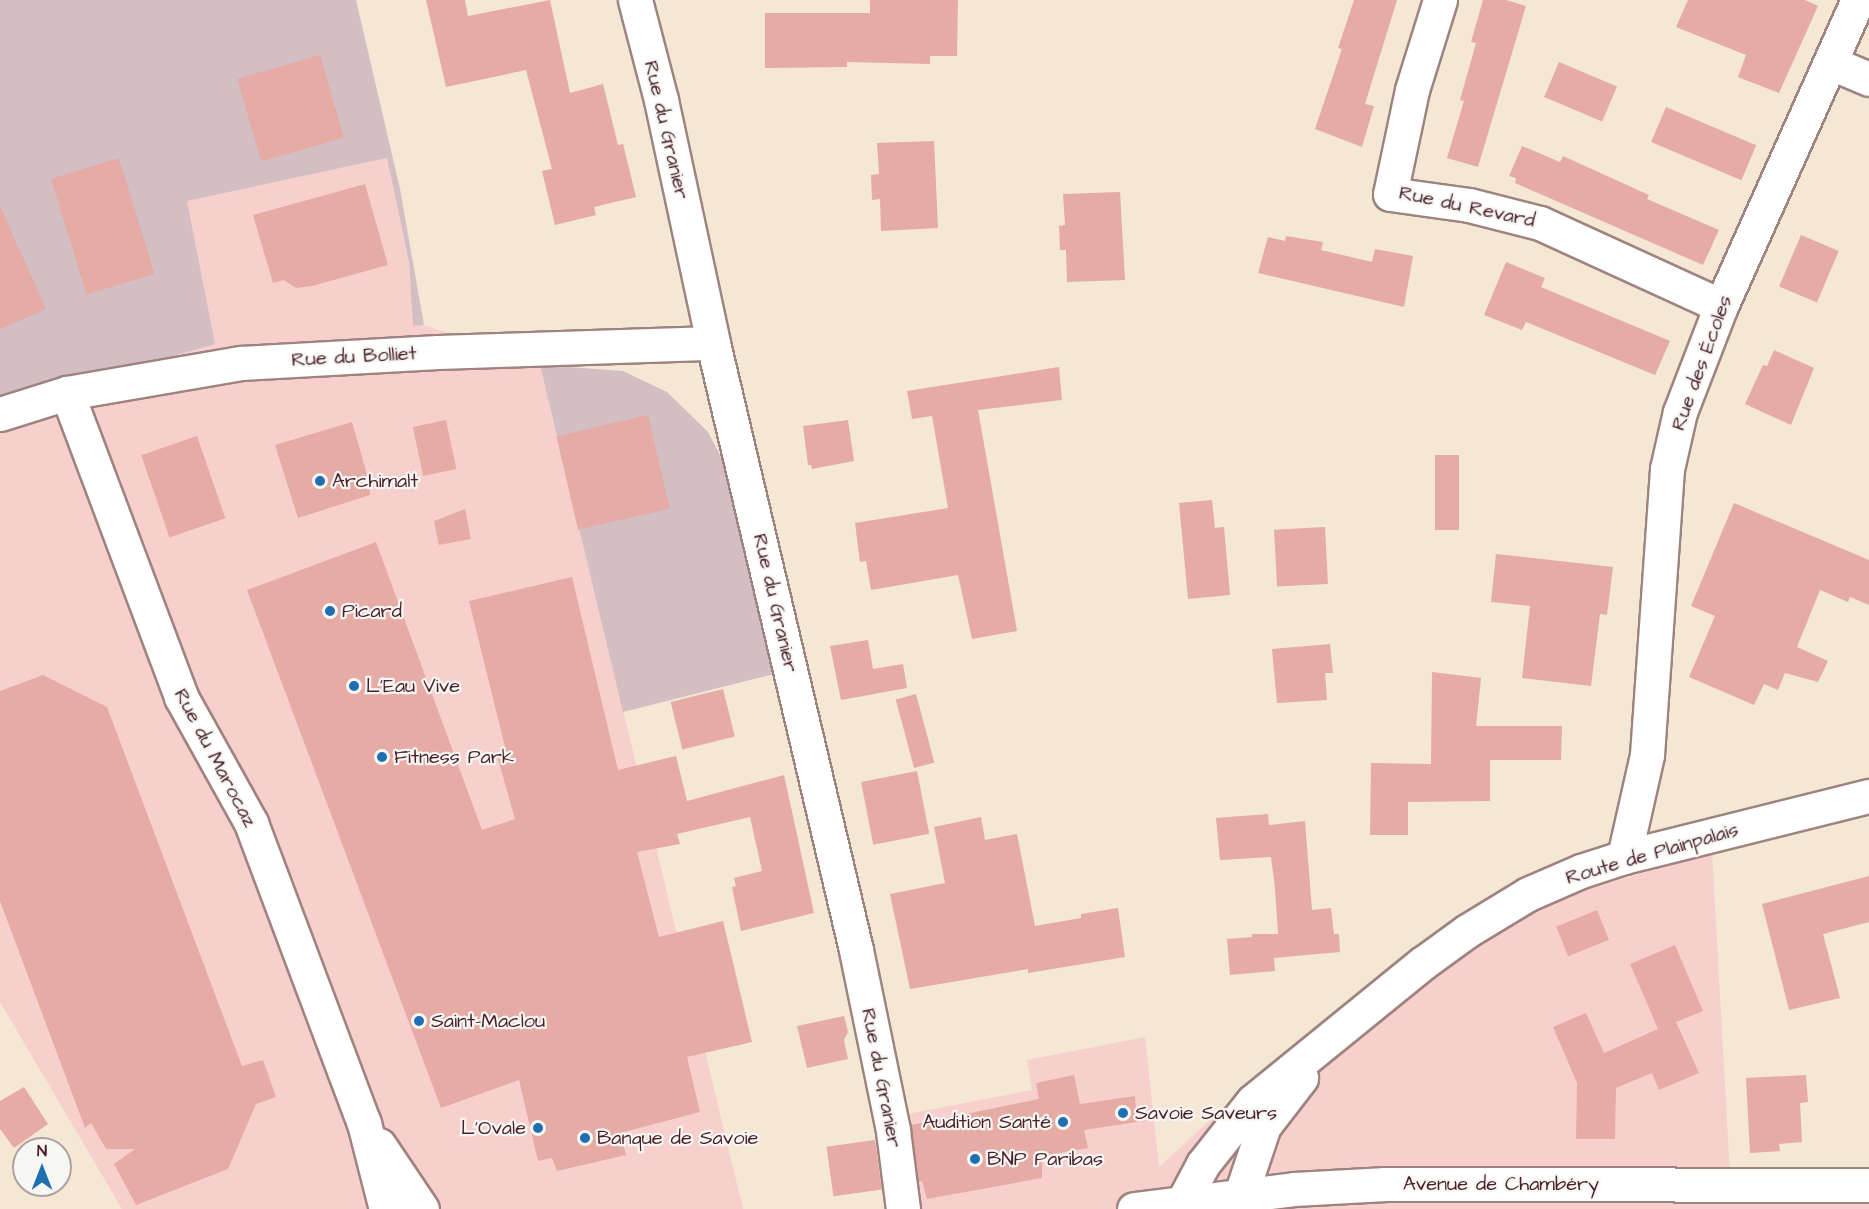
<!DOCTYPE html>
<html>
<head>
<meta charset="utf-8">
<style>
	body { margin:0 }
	#map { position:relative; width:1869px; height:1209px; overflow:hidden; background:#f4e7d3; font-family:"Architects Daughter",sans-serif }
	div>[style] { position:absolute }
	[style*='--x'] { left:calc(var(--x)*1px); top:calc(var(--y)*1px); width:calc(var(--w)*1px); rotate:calc(var(--a)*1deg) }
	.built>* { inset:0; background:#f7d0cd }
	.industrial>* { inset:0; background:#d2bec3 }
	.building>* { inset:0; background:#e5aba4; transform-origin:0 0 }
	.roads { filter:drop-shadow(2px 0 #9f837f) drop-shadow(-2px 0 #9f837f) drop-shadow(0 2px #9f837f) drop-shadow(0 -2px #9f837f) }
	.minor>* { height:33px; margin:-16.5px; padding:0 16.5px; transform-origin:16.5px; border-radius:16.5px; background:#fff }
	.tertiary>* { height:33px; margin:-16.5px; padding:0 16.5px; transform-origin:16.5px; border-radius:16.5px; background:#fff }
	.secondary>* { height:33px; margin:-16.5px; padding:0 16.5px; transform-origin:16.5px; border-radius:16.5px; background:#fff }
	.dots>* { width:16px; height:16px; translate:-50% -50%; box-sizing:border-box; border:3px solid #f6f6f2; border-radius:50% }
	span { translate:-50% -50%; white-space:nowrap; text-align:center; line-height:1.15; -webkit-text-stroke:4.5px #f6f6f2; paint-order:stroke }
	.street-label { font-size:20px; color:#4a1f2b }
	.poi-label { font-size:20px; color:#4a1f2b }
	.left { translate:0 -50%; text-align:left }
	.right { translate:-100% -50%; text-align:right }
	.north { position:absolute; left:12px; top:1137px; width:60px; height:60px; box-sizing:border-box; background:#f6f6f2; border:2px solid #b1a0a2; border-radius:50%; rotate:0deg; font-size:16px; font-weight:700; line-height:24px; text-align:center; color:#4a1f2b }
	.north::after { content:''; display:block; margin:auto; width:21px; height:27px; background:#1f6fb2; clip-path:polygon(50% 0,100% 100%,50% 72%,0 100%) }
</style>
</head>
<body>
<div id="map">
	<div class="built">
		<div style="clip-path:polygon(387px 158px,409px 262px,413px 326px,424px 325px,540px 365px,743px 1209px,122px 1209px,0 1002px,0 406px,187px 201px)"></div>
		<div style="clip-path:polygon(1712px 853px,1730px 1174px,1869px 1173px,1869px 1209px,912px 1209px,897px 1116px,1032px 1090px,1027px 1060px,1145px 1037px,1159px 1167px,1270px 1065px,1547px 901px)"></div>
	</div>
	<div class="industrial">
		<div style="clip-path:polygon(0 0,356px 0,400px 189px,424px 325px,413px 326px,409px 262px,387px 158px,187px 201px,215px 344px,0 406px)"></div>
		<div style="clip-path:polygon(540px 365px,623px 371px,667px 392px,708px 432px,737px 488px,778px 673px,623px 712px)"></div>
	</div>
	<div class="building">
		<div style="clip-path:polygon(426px 0,465px 0,468px 16px,550px 0,570px 93px,603px 84px,618px 145px,623px 144px,636px 197px,594px 207px,596px 215px,555px 225px,542px 171px,552px 169px,526px 70px,446px 87px)"></div>
		<div style="clip-path:polygon(870px 0,958px 0,957px 56px,930px 56px,930px 64px,847px 62px,847px 67px,765px 68px,765px 13px,870px 13px)"></div>
		<div style="clip-path:polygon(1354px 0,1397px 0,1365px 104px,1374px 106px,1362px 147px,1315px 129px,1342px 49px,1338px 48px)"></div>
		<div style="clip-path:polygon(1483px 0,1506px 0,1526px 6px,1478px 167px,1447px 158px,1464px 101px,1460px 100px,1476px 43px,1471px 42px)"></div>
		<div style="clip-path:polygon(1688px 0,1805px 0,1818px 6px,1779px 93px,1738px 77px,1746px 55px,1676px 27px)"></div>
		<div style="left:320px;top:55px;width:86px;height:86px;rotate:74deg"></div>
		<div style="left:1559px;top:62px;width:63px;height:38px;rotate:23deg"></div>
		<div style="left:1666px;top:107px;width:98px;height:38px;rotate:23deg"></div>
		<div style="clip-path:polygon(934px 141px,938px 228px,881px 231px,880px 199px,872px 200px,871px 175px,879px 174px,877px 143px)"></div>
		<div style="clip-path:polygon(1522px 146px,1560px 162px,1563px 156px,1649px 195px,1647px 199px,1719px 230px,1703px 265px,1515px 183px,1516px 178px,1509px 176px)"></div>
		<div style="left:119px;top:158px;width:121px;height:71px;rotate:73deg"></div>
		<div style="clip-path:polygon(365px 184px,388px 265px,312px 286px,296px 288px,284px 280px,273px 283px,253px 215px)"></div>
		<div style="clip-path:polygon(1120px 192px,1125px 280px,1067px 282px,1066px 250px,1060px 250px,1059px 226px,1065px 225px,1063px 194px)"></div>
		<div style="clip-path:polygon(0 206px,46px 309px,0 329px)"></div>
		<div style="left:1801px;top:235px;width:41px;height:56px;rotate:23deg"></div>
		<div style="clip-path:polygon(1286px 236px,1323px 242px,1321px 250px,1372px 262px,1375px 249px,1413px 256px,1404px 307px,1258px 273px,1268px 237px,1285px 241px)"></div>
		<div style="clip-path:polygon(1506px 262px,1545px 278px,1541px 287px,1670px 341px,1655px 375px,1526px 322px,1522px 330px,1484px 315px)"></div>
		<div style="clip-path:polygon(1774px 350px,1814px 368px,1791px 425px,1745px 404px,1763px 365px,1767px 366px)"></div>
		<div style="clip-path:polygon(1059px 367px,1062px 400px,978px 410px,1017px 631px,972px 639px,958px 575px,871px 590px,866px 561px,860px 562px,855px 523px,948px 508px,932px 416px,912px 419px,907px 391px)"></div>
		<div style="left:648px;top:415px;width:96px;height:94px;rotate:77deg"></div>
		<div style="left:446px;top:420px;width:50px;height:34px;rotate:78deg"></div>
		<div style="clip-path:polygon(848px 420px,854px 461px,812px 469px,811px 465px,808px 465px,803px 426px)"></div>
		<div style="clip-path:polygon(352px 422px,370px 485px,370px 495px,298px 518px,275px 445px)"></div>
		<div style="left:197px;top:436px;width:87px;height:59px;rotate:71deg"></div>
		<div style="left:1435px;top:455px;width:24px;height:75px"></div>
		<div style="clip-path:polygon(1212px 500px,1215px 528px,1224px 527px,1230px 595px,1188px 599px,1179px 503px)"></div>
		<div style="clip-path:polygon(1734px 503px,1869px 560px,1869px 605px,1850px 597px,1848px 602px,1820px 590px,1797px 647px,1828px 661px,1818px 682px,1785px 673px,1778px 690px,1764px 684px,1754px 705px,1689px 677px,1715px 616px,1691px 606px)"></div>
		<div style="clip-path:polygon(465px 509px,471px 539px,439px 545px,434px 521px)"></div>
		<div style="left:1325px;top:527px;width:57px;height:51px;rotate:87deg"></div>
		<div style="clip-path:polygon(376px 542px,482px 830px,515px 819px,498px 759px,507px 755px,469px 601px,572px 577px,618px 770px,676px 756px,687px 801px,784px 775px,814px 913px,741px 931px,732px 887px,736px 886px,734px 878px,762px 871px,750px 817px,677px 834px,680px 844px,637px 852px,659px 937px,723px 921px,752px 1042px,687px 1057px,700px 1112px,620px 1133px,626px 1155px,557px 1171px,552px 1158px,538px 1161px,519px 1080px,441px 1108px,247px 590px)"></div>
		<div style="clip-path:polygon(1496px 554px,1613px 567px,1607px 615px,1600px 614px,1591px 686px,1522px 678px,1530px 606px,1491px 602px)"></div>
		<div style="clip-path:polygon(868px 640px,873px 669px,903px 664px,907px 688px,841px 700px,830px 646px)"></div>
		<div style="clip-path:polygon(1330px 644px,1333px 673px,1325px 673px,1327px 700px,1277px 703px,1272px 649px)"></div>
		<div style="clip-path:polygon(1432px 672px,1481px 678px,1476px 726px,1562px 726px,1561px 760px,1490px 760px,1490px 801px,1408px 802px,1408px 835px,1370px 835px,1371px 763px,1431px 764px)"></div>
		<div style="clip-path:polygon(43px 675px,107px 707px,242px 1066px,263px 1060px,276px 1097px,256px 1104px,228px 1169px,136px 1205px,114px 1164px,135px 1149px,106px 1149px,91px 1123px,85px 1128px,0 901px,0 691px)"></div>
		<div style="left:723px;top:689px;width:49px;height:54px;rotate:76deg"></div>
		<div style="left:916px;top:694px;width:71px;height:21px;rotate:75deg"></div>
		<div style="left:917px;top:771px;width:64px;height:57px;rotate:79deg"></div>
		<div style="clip-path:polygon(1268px 814px,1269px 825px,1305px 821px,1312px 910px,1331px 908px,1334px 934px,1339px 934px,1340px 952px,1274px 958px,1275px 971px,1230px 975px,1227px 939px,1252px 937px,1252px 934px,1278px 934px,1275px 888px,1271px 857px,1220px 860px,1216px 818px)"></div>
		<div style="clip-path:polygon(981px 817px,985px 840px,1017px 834px,1035px 926px,1081px 918px,1081px 914px,1118px 908px,1125px 957px,1028px 973px,1028px 969px,910px 989px,890px 894px,945px 883px,934px 827px)"></div>
		<div style="clip-path:polygon(1869px 876px,1869px 922px,1823px 934px,1840px 998px,1789px 1010px,1762px 904px)"></div>
		<div style="left:1597px;top:910px;width:32px;height:44px;rotate:68deg"></div>
		<div style="clip-path:polygon(1675px 945px,1703px 1011px,1676px 1022px,1699px 1073px,1659px 1090px,1652px 1073px,1616px 1088px,1615px 1139px,1576px 1139px,1577px 1083px,1553px 1027px,1586px 1013px,1604px 1053px,1658px 1029px,1630px 964px)"></div>
		<div style="clip-path:polygon(844px 1016px,848px 1032px,844px 1040px,848px 1059px,807px 1068px,797px 1026px)"></div>
		<div style="clip-path:polygon(1074px 1075px,1080px 1104px,1135px 1096px,1137px 1122px,1084px 1130px,1088px 1148px,1042px 1156px,1042px 1178px,927px 1199px,922px 1181px,918px 1182px,911px 1125px,1039px 1099px,1036px 1083px)"></div>
		<div style="clip-path:polygon(1806px 1075px,1808px 1102px,1800px 1103px,1802px 1142px,1779px 1144px,1780px 1151px,1750px 1153px,1746px 1078px)"></div>
		<div style="clip-path:polygon(24px 1087px,48px 1124px,14px 1148px,0 1129px,0 1101px)"></div>
		<div style="left:875px;top:1140px;width:50px;height:49px;rotate:82deg"></div>
	</div>
	<div class="roads">
		<div class="minor">
			<div style="--x:1440;--y:0;--w:94;--a:107.3"></div>
			<div style="--x:1412;--y:90;--w:106;--a:101.9"></div>
			<div style="--x:1390;--y:194;--w:80;--a:7.9"></div>
			<div style="--x:1469;--y:205;--w:73;--a:14.2"></div>
			<div style="--x:1540;--y:223;--w:199;--a:24.6"></div>
			<div style="--x:1831;--y:63;--w:41;--a:22.8"></div>
			<div style="--x:67;--y:393;--w:325;--a:69.4"></div>
			<div style="--x:181;--y:697;--w:144;--a:60.9"></div>
			<div style="--x:251;--y:823;--w:321;--a:69.4"></div>
			<div style="--x:364;--y:1123;--w:89;--a:75.7"></div>
			<div style="--x:0;--y:414;--w:70;--a:-17.4"></div>
			<div style="--x:67;--y:393;--w:177;--a:-9.8"></div>
			<div style="--x:241;--y:363;--w:197;--a:-3.2"></div>
			<div style="--x:438;--y:352;--w:275;--a:-1.9"></div>
			<div style="--x:893;--y:1131;--w:79;--a:82.7"></div>
			<div style="--x:379;--y:1145;--w:77;--a:56.1"></div>
		</div>
		<div class="tertiary">
			<div style="--x:635;--y:0;--w:103;--a:75.4"></div>
			<div style="--x:661;--y:100;--w:249;--a:77.9"></div>
			<div style="--x:713;--y:343;--w:624;--a:76.74"></div>
			<div style="--x:856;--y:950;--w:185;--a:78.4"></div>
			<div style="--x:1624;--y:857;--w:105;--a:-77.3"></div>
			<div style="--x:1647;--y:755;--w:287;--a:-86"></div>
			<div style="--x:1667;--y:469;--w:58;--a:-77.2"></div>
			<div style="--x:1680;--y:412;--w:114;--a:-68.9"></div>
			<div style="--x:1721;--y:306;--w:335;--a:-65.9"></div>
		</div>
		<div class="secondary">
			<div style="--x:1134;--y:1209;--w:161;--a:-7.1"></div>
			<div style="--x:1294;--y:1189;--w:92;--a:-3.1"></div>
			<div style="--x:1386;--y:1184;--w:483;--a:0.1"></div>
			<div style="--x:1179;--y:1209;--w:51;--a:-61.9"></div>
			<div style="--x:1203;--y:1164;--w:80;--a:-51.6"></div>
			<div style="--x:1253;--y:1101;--w:219;--a:-39.1"></div>
			<div style="--x:1423;--y:963;--w:54;--a:-36"></div>
			<div style="--x:1467;--y:931;--w:71;--a:-31.2"></div>
			<div style="--x:1528;--y:894;--w:58;--a:-23.5"></div>
			<div style="--x:1581;--y:871;--w:45;--a:-18"></div>
			<div style="--x:1624;--y:857;--w:252;--a:-14"></div>
			<div style="--x:1236;--y:1209;--w:88;--a:-71.4"></div>
			<div style="--x:1264;--y:1126;--w:61;--a:-52.4"></div>
		</div>
	</div>
	<div class="dots">
		<div style="left:320px;top:481px;background:#1f6fb2"></div>
		<div style="left:330px;top:611px;background:#1f6fb2"></div>
		<div style="left:354px;top:686px;background:#1f6fb2"></div>
		<div style="left:382px;top:757px;background:#1f6fb2"></div>
		<div style="left:419px;top:1021px;background:#1f6fb2"></div>
		<div style="left:1123px;top:1113px;background:#1f6fb2"></div>
		<div style="left:1063px;top:1122px;background:#1f6fb2"></div>
		<div style="left:538px;top:1128px;background:#1f6fb2"></div>
		<div style="left:585px;top:1138px;background:#1f6fb2"></div>
		<div style="left:975px;top:1159px;background:#1f6fb2"></div>
	</div>
	<div class="street-label">
		<span style="left:666px;top:130px;rotate:77deg">Rue du Granier</span>
		<span style="left:1467px;top:207px;rotate:12deg">Rue du Revard</span>
		<span style="left:354px;top:357px;rotate:-3deg">Rue du Bolliet</span>
		<span style="left:1702px;top:363px;rotate:-70deg">Rue des Écoles</span>
		<span style="left:775px;top:603px;rotate:77deg">Rue du Granier</span>
		<span style="left:215px;top:758px;rotate:62deg">Rue du Marocaz</span>
		<span style="left:1652px;top:854px;rotate:-16deg">Route de Plainpalais</span>
		<span style="left:881px;top:1078px;rotate:79deg">Rue du Granier</span>
		<span style="left:1501px;top:1184px">Avenue de Chambéry</span>
	</div>
	<div class="poi-label">
		<span class="left" style="left:332px;top:481px">Archimalt</span>
		<span class="left" style="left:342px;top:611px">Picard</span>
		<span class="left" style="left:366px;top:686px">L'Eau Vive</span>
		<span class="left" style="left:394px;top:757px">Fitness Park</span>
		<span class="left" style="left:431px;top:1021px">Saint-Maclou</span>
		<span class="left" style="left:1135px;top:1113px">Savoie Saveurs</span>
		<span class="right" style="left:1051px;top:1122px">Audition Santé</span>
		<span class="right" style="left:526px;top:1128px">L'Ovale</span>
		<span class="left" style="left:597px;top:1138px">Banque de Savoie</span>
		<span class="left" style="left:987px;top:1159px">BNP Paribas</span>
	</div>
	<div class="north">N</div>
</div>
</body>
</html>
